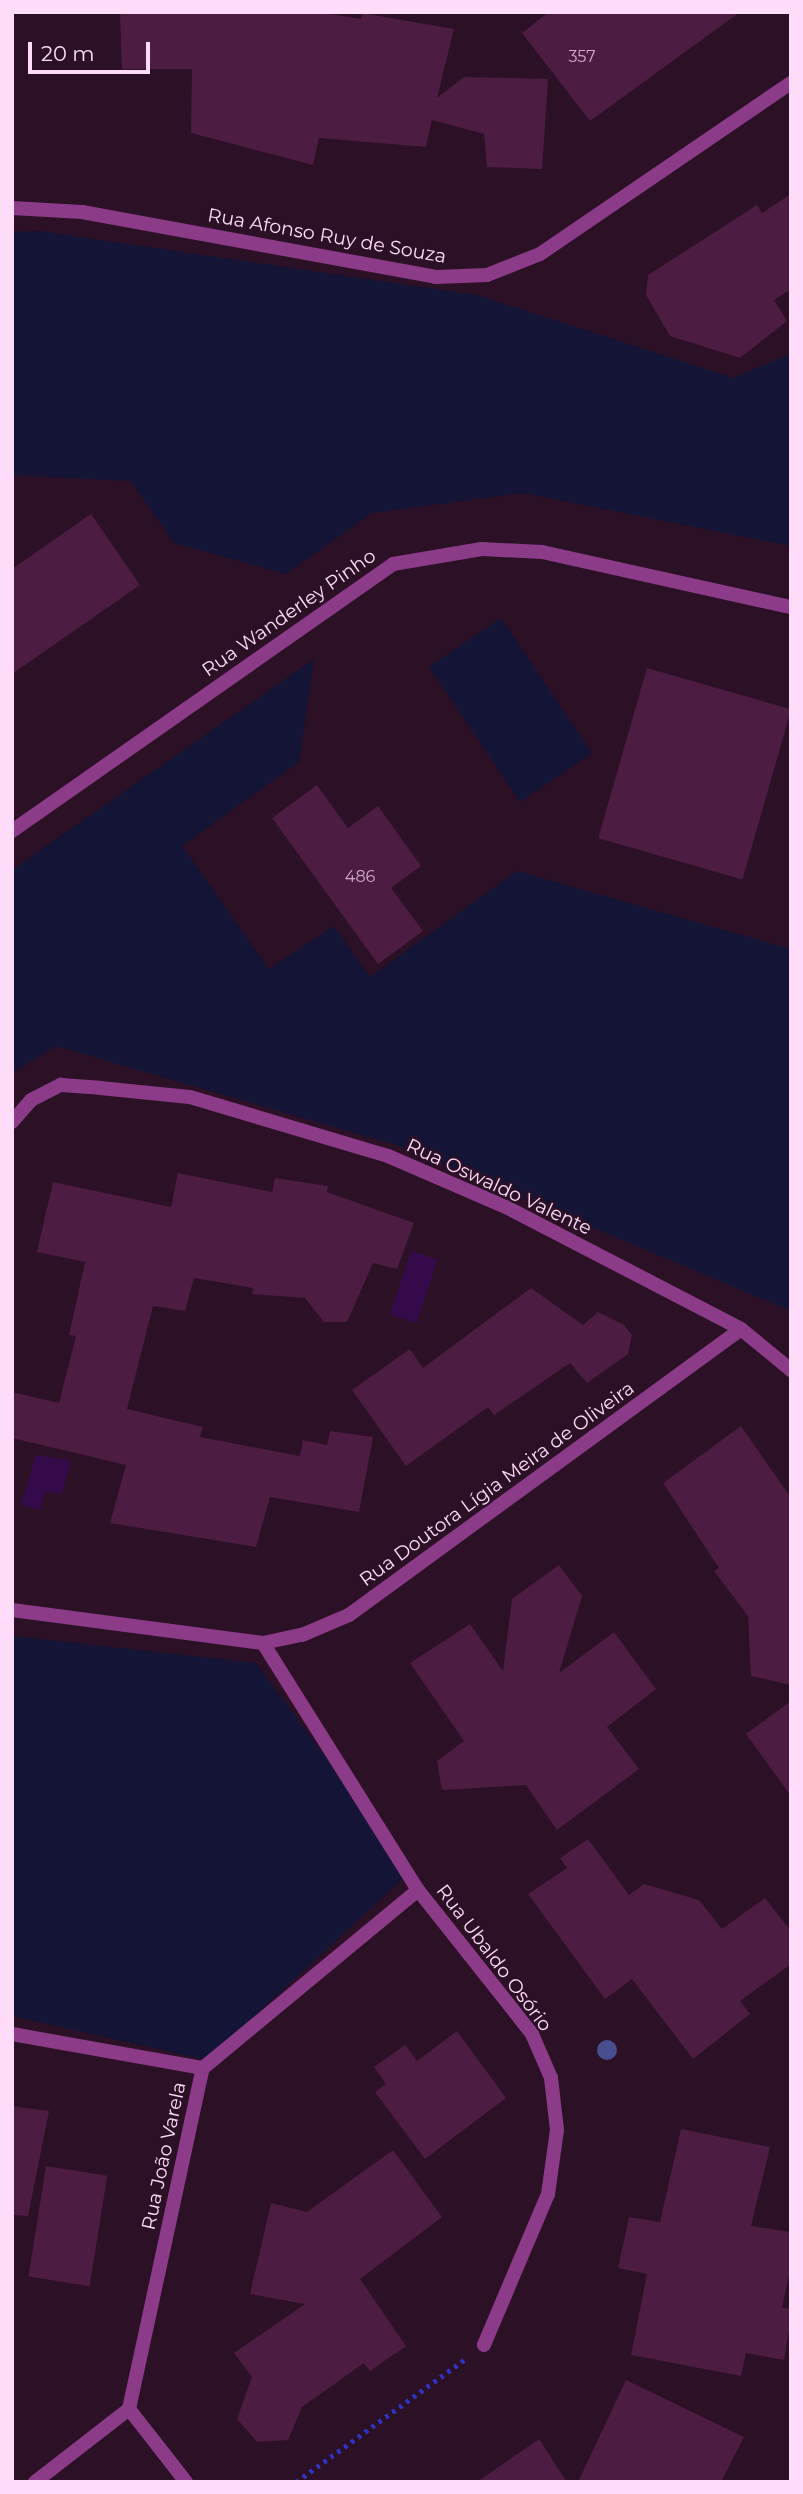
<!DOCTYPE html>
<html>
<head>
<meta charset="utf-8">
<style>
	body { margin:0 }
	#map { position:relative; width:803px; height:2494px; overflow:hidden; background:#2b1026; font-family:Montserrat,sans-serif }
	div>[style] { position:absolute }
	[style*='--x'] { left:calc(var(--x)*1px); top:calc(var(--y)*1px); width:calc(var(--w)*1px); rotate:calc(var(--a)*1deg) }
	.green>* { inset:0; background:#131436; transform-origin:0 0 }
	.water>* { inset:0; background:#350a4b; transform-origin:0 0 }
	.building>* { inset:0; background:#4d1c42; transform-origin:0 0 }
	.path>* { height:4.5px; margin-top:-2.25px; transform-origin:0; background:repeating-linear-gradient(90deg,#2e34c0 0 3.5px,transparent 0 8.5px) }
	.minor>* { height:14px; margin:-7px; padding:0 7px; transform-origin:7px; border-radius:7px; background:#8b3b87 }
	.tertiary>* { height:14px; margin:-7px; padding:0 7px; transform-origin:7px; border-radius:7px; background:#8b3b87 }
	.trees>* { width:20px; height:20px; margin:-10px; border-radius:50%; background:#494e8e }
	span { translate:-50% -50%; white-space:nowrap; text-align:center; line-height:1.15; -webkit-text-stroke:5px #2b1026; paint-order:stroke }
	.number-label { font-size:16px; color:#d2abcc }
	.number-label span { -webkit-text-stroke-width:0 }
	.street-label { font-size:19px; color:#ffdbfa }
	.frame { position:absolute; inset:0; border:14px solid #ffdbfa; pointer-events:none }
	.scale { position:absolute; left:28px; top:42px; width:122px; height:32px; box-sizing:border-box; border:4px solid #ffdbfa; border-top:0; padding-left:9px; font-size:21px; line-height:24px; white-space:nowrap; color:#ffdbfa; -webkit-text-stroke:5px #2b1026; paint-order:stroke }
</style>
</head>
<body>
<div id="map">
	<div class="green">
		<div style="clip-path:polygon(39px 231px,477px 295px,734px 378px,791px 353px,791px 546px,523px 493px,372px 513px,286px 574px,174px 543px,131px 481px,12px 475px,12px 232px)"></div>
		<div style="left:501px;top:618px;width:163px;height:87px;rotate:56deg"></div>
		<div style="clip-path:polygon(314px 659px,299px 762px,182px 846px,269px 969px,334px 926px,370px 977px,517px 871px,791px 949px,791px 1311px,396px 1145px,56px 1046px,12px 1073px,12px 870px)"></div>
		<div style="clip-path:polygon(12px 1636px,256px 1663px,410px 1872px,207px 2060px,12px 2016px)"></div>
	</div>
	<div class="water">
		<div style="left:411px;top:1251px;width:28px;height:67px;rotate:18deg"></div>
		<div style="clip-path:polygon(36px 1455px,71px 1461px,62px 1494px,46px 1491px,40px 1510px,21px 1505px)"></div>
	</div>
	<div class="building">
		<div style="clip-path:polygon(120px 12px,318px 12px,361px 19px,362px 13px,454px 29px,437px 98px,464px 77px,548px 79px,542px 169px,487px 167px,484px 134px,432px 120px,426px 147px,319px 138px,313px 165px,191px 133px,192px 69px,122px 69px)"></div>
		<div style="clip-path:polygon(549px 12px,740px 12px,590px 121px,522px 33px)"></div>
		<div style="clip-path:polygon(791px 194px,791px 289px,774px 300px,787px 321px,740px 358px,670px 336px,646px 295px,648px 275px,757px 205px,762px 213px)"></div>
		<div style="clip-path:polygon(91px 514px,140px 585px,12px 674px,12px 569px)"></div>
		<div style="left:647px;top:668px;width:150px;height:177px;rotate:16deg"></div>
		<div style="clip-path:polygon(317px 785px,348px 828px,378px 806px,421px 866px,391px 888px,423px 931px,378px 964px,272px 818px)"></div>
		<div style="clip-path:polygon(178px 1173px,272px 1192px,275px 1178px,328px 1186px,327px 1192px,414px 1223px,397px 1269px,373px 1263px,347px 1322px,324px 1322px,305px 1298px,252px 1294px,253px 1288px,194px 1278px,185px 1311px,153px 1306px,127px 1409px,203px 1427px,200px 1437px,300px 1456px,303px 1440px,327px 1445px,330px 1431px,373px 1437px,359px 1512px,270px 1497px,256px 1547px,110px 1523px,126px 1465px,12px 1438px,12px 1392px,59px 1403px,76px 1336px,69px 1335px,85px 1262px,37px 1252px,53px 1182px,171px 1207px)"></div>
		<div style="clip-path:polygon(531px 1288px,583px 1325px,598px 1312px,624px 1325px,632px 1335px,628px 1354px,587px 1383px,570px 1363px,494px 1415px,488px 1407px,406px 1466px,352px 1390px,410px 1349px,423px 1368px)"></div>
		<div style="clip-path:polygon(741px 1426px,791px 1498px,791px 1685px,751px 1676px,748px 1616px,714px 1571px,719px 1568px,663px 1483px)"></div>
		<div style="clip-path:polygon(559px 1565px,582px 1596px,559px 1673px,614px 1632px,656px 1689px,607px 1727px,639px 1769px,557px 1830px,526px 1785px,442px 1790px,437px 1761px,464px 1741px,410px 1663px,470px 1624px,503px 1671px,512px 1599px)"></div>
		<div style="clip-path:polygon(791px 1701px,791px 1796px,746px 1734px)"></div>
		<div style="clip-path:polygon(588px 1839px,629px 1895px,644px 1884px,699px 1900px,722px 1929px,765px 1898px,791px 1931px,791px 1964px,740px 2001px,750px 2014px,693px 2059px,632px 1979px,605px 1999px,528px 1894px,567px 1868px,560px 1858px)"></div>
		<div style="clip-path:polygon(457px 2031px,506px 2098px,425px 2159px,375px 2092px,386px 2084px,374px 2067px,405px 2045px,417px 2061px)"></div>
		<div style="clip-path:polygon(12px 2106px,49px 2111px,28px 2216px,12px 2215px)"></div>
		<div style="clip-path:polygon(681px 2129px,770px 2147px,751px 2226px,791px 2232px,791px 2266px,782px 2308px,791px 2309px,791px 2318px,784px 2360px,746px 2353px,741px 2376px,631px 2355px,647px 2274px,618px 2268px,629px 2217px,660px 2222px)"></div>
		<div style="clip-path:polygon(393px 2150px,442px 2217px,360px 2279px,406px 2346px,370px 2371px,364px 2363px,302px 2407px,288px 2440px,257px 2442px,237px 2419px,252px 2377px,234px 2353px,305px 2304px,250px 2294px,271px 2203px,307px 2212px)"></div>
		<div style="left:46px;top:2166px;width:62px;height:112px;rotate:9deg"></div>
		<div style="clip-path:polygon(626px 2380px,744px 2437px,721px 2482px,578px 2482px)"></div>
		<div style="clip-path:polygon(539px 2439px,567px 2482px,477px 2482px)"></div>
	</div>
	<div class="path">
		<div style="--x:296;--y:2482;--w:208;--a:-36"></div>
	</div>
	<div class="minor">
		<div style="--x:12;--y:208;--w:70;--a:3.3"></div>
		<div style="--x:82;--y:212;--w:360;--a:10.4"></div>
		<div style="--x:436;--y:277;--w:51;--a:-2.2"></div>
		<div style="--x:487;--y:275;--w:57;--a:-21.6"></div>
		<div style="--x:540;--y:254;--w:304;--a:-34.3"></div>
		<div style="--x:12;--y:1122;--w:29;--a:-49"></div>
		<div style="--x:31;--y:1100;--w:34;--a:-27"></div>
		<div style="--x:61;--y:1085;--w:39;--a:4"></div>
		<div style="--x:100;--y:1088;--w:90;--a:5.7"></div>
		<div style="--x:190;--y:1097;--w:207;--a:16.6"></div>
		<div style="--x:388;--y:1156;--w:129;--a:23.4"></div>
		<div style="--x:506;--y:1207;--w:265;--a:27.4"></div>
		<div style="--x:741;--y:1329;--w:65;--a:39.4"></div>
		<div style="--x:12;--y:1610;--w:253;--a:7.5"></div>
		<div style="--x:263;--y:1643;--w:292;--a:57.9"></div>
		<div style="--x:418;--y:1890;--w:184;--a:51.6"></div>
		<div style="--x:532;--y:2034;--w:48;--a:66.6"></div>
		<div style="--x:551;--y:2078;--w:52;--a:83.4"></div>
		<div style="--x:557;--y:2130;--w:65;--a:98"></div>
		<div style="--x:548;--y:2194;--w:164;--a:113"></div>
		<div style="--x:263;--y:1643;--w:40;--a:-12"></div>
		<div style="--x:302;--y:1635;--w:51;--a:-23.1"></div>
		<div style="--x:349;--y:1615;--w:485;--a:-36.1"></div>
		<div style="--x:12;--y:2034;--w:194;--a:10.1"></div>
		<div style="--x:129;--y:2409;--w:93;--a:52"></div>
		<div style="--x:35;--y:2482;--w:119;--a:-37.8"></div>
		<div style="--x:129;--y:2409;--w:349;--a:-77.8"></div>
		<div style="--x:203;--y:2068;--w:279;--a:-39.6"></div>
	</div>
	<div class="tertiary">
		<div style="--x:12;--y:831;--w:465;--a:-35"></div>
		<div style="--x:393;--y:564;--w:90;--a:-9.6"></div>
		<div style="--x:482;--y:549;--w:60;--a:2.9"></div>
		<div style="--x:542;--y:552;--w:255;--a:12.5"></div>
	</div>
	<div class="trees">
		<div style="left:607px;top:2050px"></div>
	</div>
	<div class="number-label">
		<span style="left:582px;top:57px">357</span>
		<span style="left:360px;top:877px">486</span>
	</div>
	<div class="street-label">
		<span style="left:327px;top:236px;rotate:10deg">Rua Afonso Ruy de Souza</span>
		<span style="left:289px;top:613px;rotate:-35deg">Rua Wanderley Pinho</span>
		<span style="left:499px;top:1187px;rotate:25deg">Rua Oswaldo Valente</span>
		<span style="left:497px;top:1484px;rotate:-36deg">Rua Doutora Lígia Meira de Oliveira</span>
		<span style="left:494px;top:1958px;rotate:53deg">Rua Ubaldo Osório</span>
		<span style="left:164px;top:2156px;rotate:-78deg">Rua João Varela</span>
	</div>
	<div class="frame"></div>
	<div class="scale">20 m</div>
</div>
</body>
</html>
